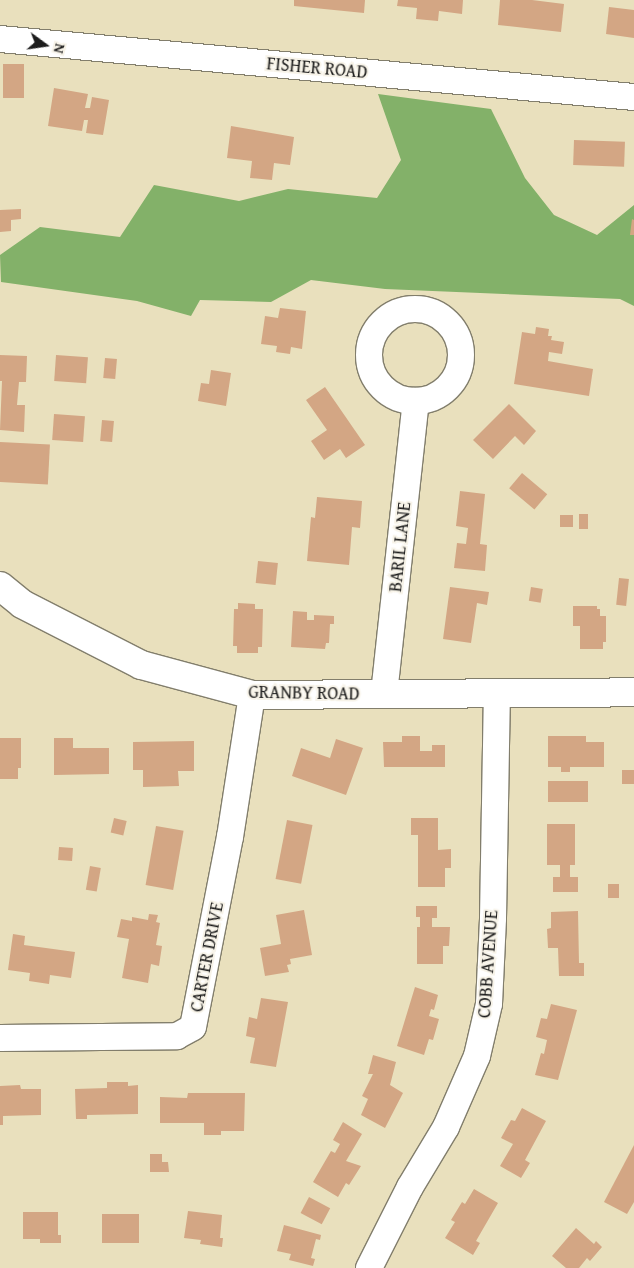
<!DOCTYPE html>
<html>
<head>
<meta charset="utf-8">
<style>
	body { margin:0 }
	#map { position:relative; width:634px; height:1268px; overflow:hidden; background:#e9e0bd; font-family:"Gentium Book Plus",serif }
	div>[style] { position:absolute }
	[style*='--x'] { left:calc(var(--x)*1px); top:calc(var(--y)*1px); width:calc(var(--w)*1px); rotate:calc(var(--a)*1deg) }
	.forest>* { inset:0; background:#83b169 }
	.building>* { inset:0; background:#d3a684; transform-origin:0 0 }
	.roads { filter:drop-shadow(1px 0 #827e6c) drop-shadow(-1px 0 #827e6c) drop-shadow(0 1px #827e6c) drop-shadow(0 -1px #827e6c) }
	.minor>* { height:26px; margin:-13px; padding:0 13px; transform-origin:13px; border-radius:13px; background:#fff }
	.minor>.ring { margin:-13px; padding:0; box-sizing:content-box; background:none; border:26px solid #fff; border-radius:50% }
	.major>* { height:28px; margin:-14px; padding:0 14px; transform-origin:14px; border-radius:14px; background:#fff }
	span { translate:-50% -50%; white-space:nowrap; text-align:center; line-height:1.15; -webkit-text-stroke:4px #f7f3e8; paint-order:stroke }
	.street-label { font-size:18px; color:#1c1c1c }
	.north { position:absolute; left:20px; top:20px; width:50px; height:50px; -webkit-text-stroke:4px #f7f3e8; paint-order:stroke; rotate:104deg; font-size:14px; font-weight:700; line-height:20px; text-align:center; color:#1c1c1c }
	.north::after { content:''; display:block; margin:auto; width:18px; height:22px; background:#1c1c1c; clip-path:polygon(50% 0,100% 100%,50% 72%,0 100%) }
</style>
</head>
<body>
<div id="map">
	<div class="forest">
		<div style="clip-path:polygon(378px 94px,491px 109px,525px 178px,554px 215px,597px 235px,634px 205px,634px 306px,620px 299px,385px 289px,311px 280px,271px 302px,200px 300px,191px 316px,137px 301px,1px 282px,0 255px,40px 227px,120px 237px,154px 185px,239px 201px,288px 189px,377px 198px,401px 160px)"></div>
	</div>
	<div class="building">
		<div style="clip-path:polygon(294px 0,365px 0,364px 13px,294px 6px)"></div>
		<div style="clip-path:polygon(398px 0,463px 0,462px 14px,439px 11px,438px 21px,416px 19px,417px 8px,397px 6px)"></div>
		<div style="clip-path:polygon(500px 0,532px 0,564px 4px,561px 32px,498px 25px)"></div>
		<div style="clip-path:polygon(609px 7px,634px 10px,634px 38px,606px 34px)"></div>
		<div style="left:3px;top:64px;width:21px;height:34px"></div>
		<div style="clip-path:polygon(54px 88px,88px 94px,85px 108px,90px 108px,92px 97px,109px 100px,103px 135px,86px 133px,88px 120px,84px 120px,82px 131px,48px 126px)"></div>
		<div style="clip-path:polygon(231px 126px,294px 137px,290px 165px,274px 163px,272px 180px,250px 178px,252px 161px,227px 158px)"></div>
		<div style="left:574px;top:140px;width:51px;height:25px;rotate:2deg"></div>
		<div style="clip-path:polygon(21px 209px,21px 219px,11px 220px,11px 231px,0 232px,0 210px)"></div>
		<div style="clip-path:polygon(632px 219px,634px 220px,634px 235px,630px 235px)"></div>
		<div style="clip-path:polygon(280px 308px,306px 311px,302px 349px,291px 347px,290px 354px,276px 352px,277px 346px,261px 344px,265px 316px,278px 318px)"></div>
		<div style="clip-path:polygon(536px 327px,549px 329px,548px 336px,552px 336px,551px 340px,564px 342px,562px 354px,549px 352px,548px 361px,593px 369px,589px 396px,514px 384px,522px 332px,535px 334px)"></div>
		<div style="clip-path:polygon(0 355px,27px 356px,26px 382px,19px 382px,17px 405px,25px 405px,24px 432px,0 430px,2px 381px,0 381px)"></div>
		<div style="left:56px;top:355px;width:32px;height:26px;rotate:4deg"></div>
		<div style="left:105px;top:358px;width:12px;height:20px;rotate:5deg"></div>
		<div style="clip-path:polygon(211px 370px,231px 373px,226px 406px,198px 401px,201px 383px,209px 384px)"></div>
		<div style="clip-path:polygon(325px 387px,365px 445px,346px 458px,340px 449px,324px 460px,311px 441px,327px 430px,306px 400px)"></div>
		<div style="clip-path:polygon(509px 404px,536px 431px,524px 445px,515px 436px,493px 459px,473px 440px)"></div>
		<div style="left:54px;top:414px;width:31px;height:26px;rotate:4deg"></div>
		<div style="left:102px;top:420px;width:12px;height:21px;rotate:5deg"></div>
		<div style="left:0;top:442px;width:50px;height:40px;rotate:3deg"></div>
		<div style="left:522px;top:473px;width:33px;height:20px;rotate:40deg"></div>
		<div style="clip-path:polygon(460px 491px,485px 494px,480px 544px,487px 545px,485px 571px,454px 568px,457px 543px,466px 544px,468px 528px,456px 526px)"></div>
		<div style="clip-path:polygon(317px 497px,362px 501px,360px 528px,352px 527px,349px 565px,307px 561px,311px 517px,315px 518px)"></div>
		<div style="left:579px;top:514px;width:9px;height:15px"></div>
		<div style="left:560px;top:515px;width:13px;height:12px"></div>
		<div style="left:258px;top:561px;width:20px;height:22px;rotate:6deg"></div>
		<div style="left:619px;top:578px;width:10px;height:27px;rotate:6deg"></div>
		<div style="clip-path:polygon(450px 587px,489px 592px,487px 605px,477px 603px,471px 643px,443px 639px)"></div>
		<div style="left:531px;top:587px;width:12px;height:14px;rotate:9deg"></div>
		<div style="clip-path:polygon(238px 603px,255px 604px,255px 609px,263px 609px,262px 647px,258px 647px,258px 653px,237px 653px,237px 646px,233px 646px,234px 609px,238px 609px)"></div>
		<div style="clip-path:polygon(573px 606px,597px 606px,597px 609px,600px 609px,600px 616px,606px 616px,606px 642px,603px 642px,603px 649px,580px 649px,580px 626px,573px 626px)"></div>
		<div style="clip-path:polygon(293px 611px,307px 612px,307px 620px,314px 620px,314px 615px,334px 616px,334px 624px,330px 624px,329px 643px,326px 643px,325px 649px,291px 647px)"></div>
		<div style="clip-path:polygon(402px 736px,420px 736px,420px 751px,432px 751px,432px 745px,445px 745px,445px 767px,384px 767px,383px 742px,402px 742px)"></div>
		<div style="clip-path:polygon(548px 736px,586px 736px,586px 742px,604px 742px,604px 767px,570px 767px,570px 772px,561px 772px,561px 767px,548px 767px)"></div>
		<div style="clip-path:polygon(0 738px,21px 738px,21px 768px,18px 768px,18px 779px,0 779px)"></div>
		<div style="clip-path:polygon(54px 738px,73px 738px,73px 748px,109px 748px,109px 774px,54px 775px)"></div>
		<div style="clip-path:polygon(336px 739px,363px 748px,346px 795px,292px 776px,301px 748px,330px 758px)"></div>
		<div style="clip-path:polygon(194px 741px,194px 771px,178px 771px,179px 786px,143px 787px,143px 770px,133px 770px,133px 742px)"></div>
		<div style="left:622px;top:770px;width:12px;height:14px"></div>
		<div style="left:588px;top:781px;width:21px;height:40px;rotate:90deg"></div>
		<div style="left:114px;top:818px;width:13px;height:15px;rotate:13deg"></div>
		<div style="clip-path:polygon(411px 818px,438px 818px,438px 850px,451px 849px,451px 868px,445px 868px,445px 887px,418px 887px,418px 835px,411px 835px)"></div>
		<div style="left:287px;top:820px;width:26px;height:60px;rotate:11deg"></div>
		<div style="clip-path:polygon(547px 824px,575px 824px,575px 865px,570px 865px,570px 877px,578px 877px,578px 892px,553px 892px,553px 877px,560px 877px,560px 865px,547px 865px)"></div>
		<div style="left:156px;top:826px;width:28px;height:60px;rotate:10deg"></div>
		<div style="left:59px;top:847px;width:14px;height:13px;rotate:4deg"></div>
		<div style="left:90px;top:866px;width:11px;height:24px;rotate:10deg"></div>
		<div style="left:608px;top:884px;width:11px;height:14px"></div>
		<div style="clip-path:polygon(416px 906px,437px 906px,437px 918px,432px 918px,432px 927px,450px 927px,449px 946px,443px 946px,443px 964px,417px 964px,417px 927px,420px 927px,420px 917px,416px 917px)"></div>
		<div style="clip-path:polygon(304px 910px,312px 955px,290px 959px,291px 964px,287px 965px,289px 972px,265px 976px,260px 948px,281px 944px,276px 915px)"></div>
		<div style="clip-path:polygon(578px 911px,579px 963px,584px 963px,584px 976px,559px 976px,558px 948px,548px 948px,547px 929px,551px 928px,551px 912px)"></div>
		<div style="clip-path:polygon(149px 914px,158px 915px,156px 922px,160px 923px,156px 945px,162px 946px,159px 966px,151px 964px,148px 983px,122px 978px,129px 939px,117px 937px,121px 919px,132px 921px,132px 917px,148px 920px)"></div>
		<div style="clip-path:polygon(13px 934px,25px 936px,24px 945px,75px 952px,71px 978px,50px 975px,49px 984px,29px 981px,30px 973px,8px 970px)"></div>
		<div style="clip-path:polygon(415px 987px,438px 995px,434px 1010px,431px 1009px,429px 1016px,439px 1019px,433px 1040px,429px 1039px,424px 1055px,397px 1046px)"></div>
		<div style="clip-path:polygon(261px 998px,288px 1002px,276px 1067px,250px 1063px,255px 1038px,246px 1036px,249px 1017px,257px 1019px)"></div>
		<div style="clip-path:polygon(551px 1004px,577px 1010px,558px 1080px,535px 1075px,541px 1053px,544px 1054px,547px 1040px,536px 1037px,541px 1018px,547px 1019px)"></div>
		<div style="clip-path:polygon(373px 1055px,396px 1062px,390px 1085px,403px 1093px,385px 1128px,361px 1115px,368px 1099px,362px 1096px,373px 1074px,368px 1074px)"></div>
		<div style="clip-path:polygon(107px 1082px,128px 1082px,128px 1086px,138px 1085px,138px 1114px,87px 1115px,87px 1119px,76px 1119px,75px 1089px,107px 1088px)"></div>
		<div style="clip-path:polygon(20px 1085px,21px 1089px,41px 1089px,41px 1115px,3px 1116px,3px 1125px,0 1125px,0 1086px)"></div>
		<div style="clip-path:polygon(188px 1093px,245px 1093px,244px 1131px,221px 1131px,221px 1135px,204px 1135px,204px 1123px,160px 1123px,160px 1097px,187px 1098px)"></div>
		<div style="clip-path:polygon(522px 1108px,546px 1121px,525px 1160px,530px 1163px,521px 1178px,500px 1166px,513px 1144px,501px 1138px,511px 1120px,515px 1121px)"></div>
		<div style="clip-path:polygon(343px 1122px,362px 1134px,346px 1161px,361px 1166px,349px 1185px,346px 1183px,338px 1197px,313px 1182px,331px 1151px,335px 1153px,340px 1144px,333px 1140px)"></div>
		<div style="clip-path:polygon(634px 1145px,634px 1202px,627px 1214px,604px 1202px)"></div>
		<div style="clip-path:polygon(150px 1154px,162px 1154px,162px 1162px,168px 1162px,169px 1172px,150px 1172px)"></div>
		<div style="clip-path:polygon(474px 1189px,498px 1203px,476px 1241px,480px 1243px,473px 1255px,445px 1238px,455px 1222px,451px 1220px,462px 1202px,465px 1204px)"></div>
		<div style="left:309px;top:1197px;width:24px;height:18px;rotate:28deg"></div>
		<div style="clip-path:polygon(188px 1211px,222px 1215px,220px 1238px,223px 1238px,222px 1247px,200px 1244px,201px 1240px,184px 1238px)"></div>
		<div style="clip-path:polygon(23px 1212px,58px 1212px,58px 1235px,61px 1235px,61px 1243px,40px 1243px,40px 1239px,23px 1239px)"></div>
		<div style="left:102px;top:1214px;width:37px;height:29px"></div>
		<div style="clip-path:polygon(284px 1225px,321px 1235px,320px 1240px,316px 1239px,311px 1258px,315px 1259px,313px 1266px,289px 1260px,291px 1254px,277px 1251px)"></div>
		<div style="clip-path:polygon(576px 1228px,594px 1244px,596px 1241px,602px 1247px,590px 1261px,587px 1258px,579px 1268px,566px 1268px,552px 1256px)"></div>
	</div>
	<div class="roads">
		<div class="minor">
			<div style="--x:0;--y:39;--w:637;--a:5.23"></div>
			<div class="ring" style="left:369px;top:309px;width:66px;height:66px"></div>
			<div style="--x:384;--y:694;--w:295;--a:-83.8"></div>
			<div style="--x:0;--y:1038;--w:177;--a:-0.6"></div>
			<div style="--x:177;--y:1036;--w:18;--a:-29"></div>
			<div style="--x:193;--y:1027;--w:194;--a:-79"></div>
			<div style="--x:230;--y:837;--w:144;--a:-81.2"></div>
			<div style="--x:369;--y:1268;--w:91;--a:-63.2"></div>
			<div style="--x:410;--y:1187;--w:70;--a:-59"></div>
			<div style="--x:446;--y:1127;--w:77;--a:-66.4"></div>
			<div style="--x:477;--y:1056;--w:53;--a:-77"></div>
			<div style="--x:489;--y:1004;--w:86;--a:-87.3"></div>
			<div style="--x:493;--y:918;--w:225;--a:-89"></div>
		</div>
		<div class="major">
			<div style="--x:0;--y:586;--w:28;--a:39"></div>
			<div style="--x:22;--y:604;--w:134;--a:27.1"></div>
			<div style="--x:141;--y:665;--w:115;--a:15.1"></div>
			<div style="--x:252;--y:695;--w:382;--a:-0.4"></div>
		</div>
	</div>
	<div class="street-label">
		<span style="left:317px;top:68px;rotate:5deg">FISHER ROAD</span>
		<span style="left:400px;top:547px;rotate:-84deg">BARIL LANE</span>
		<span style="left:304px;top:693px;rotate:1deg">GRANBY ROAD</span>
		<span style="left:207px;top:957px;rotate:-79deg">CARTER DRIVE</span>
		<span style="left:488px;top:964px;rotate:-86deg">COBB AVENUE</span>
	</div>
	<div class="north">N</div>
</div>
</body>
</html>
